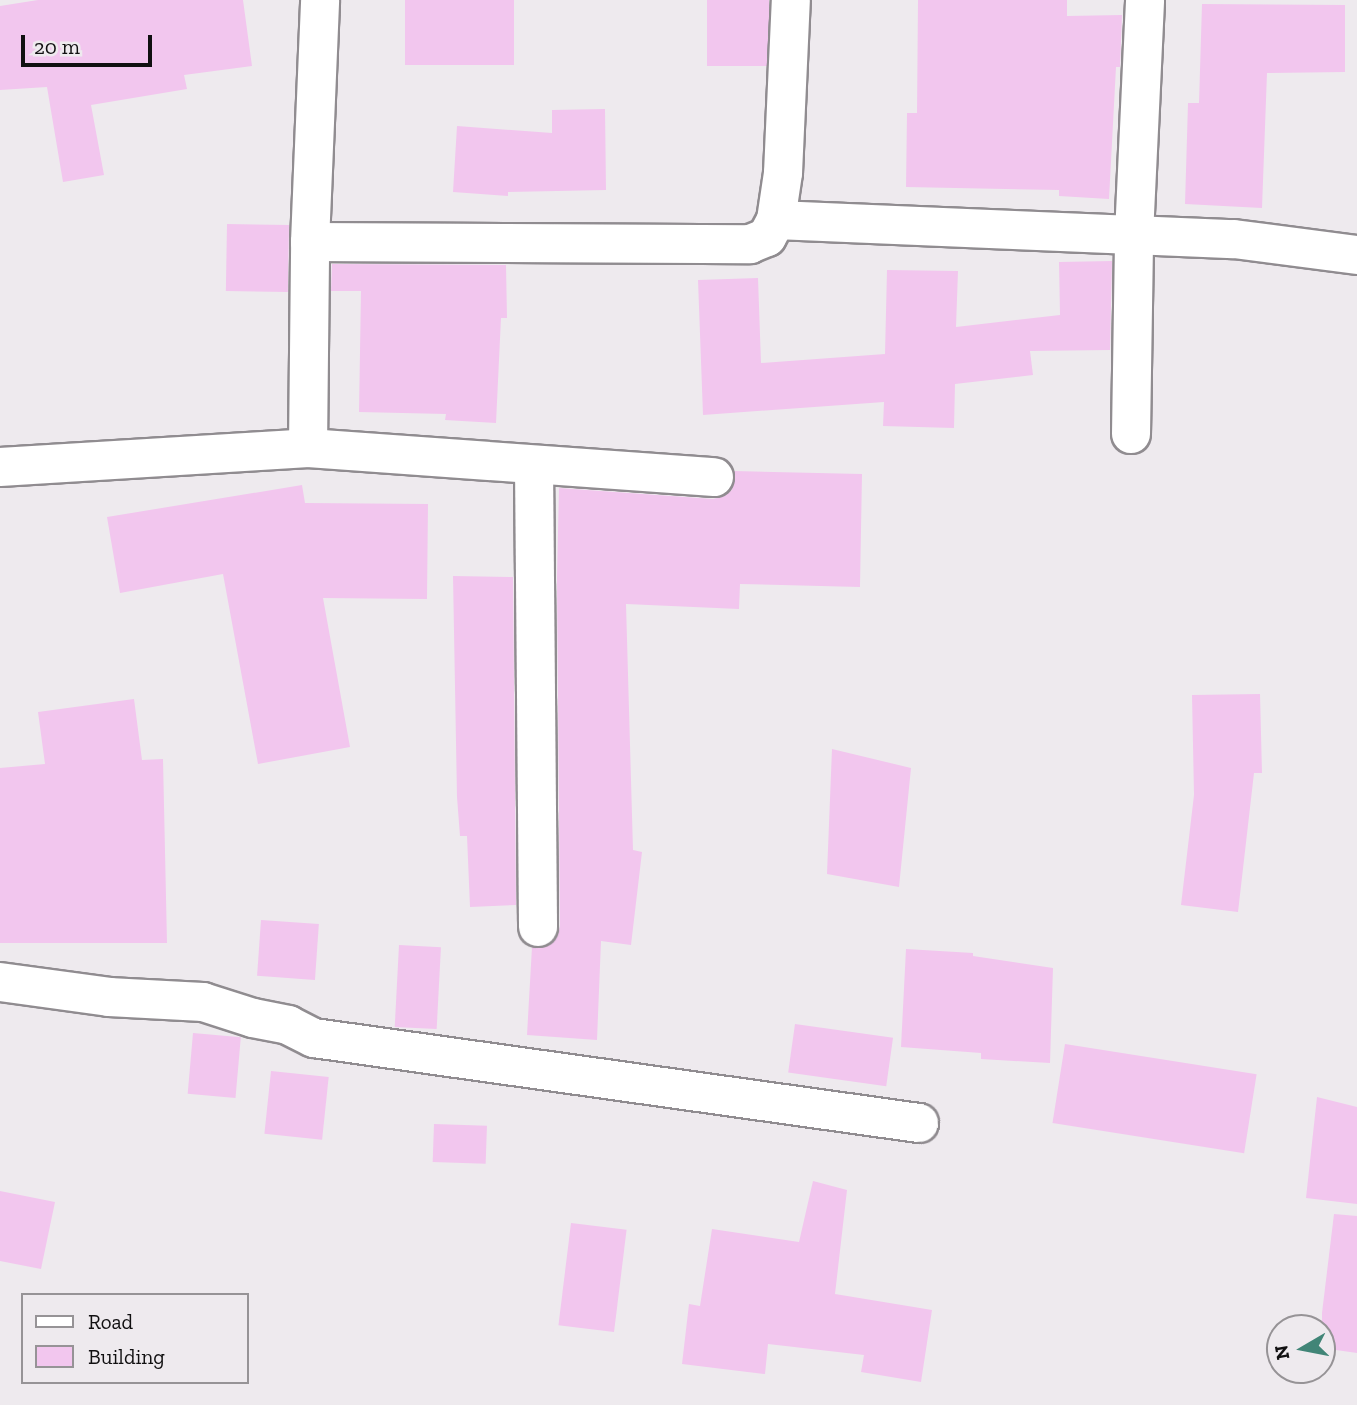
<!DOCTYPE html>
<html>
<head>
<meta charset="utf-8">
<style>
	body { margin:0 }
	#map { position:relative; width:1357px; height:1405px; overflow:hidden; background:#eeeaee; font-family:"Zilla Slab",serif }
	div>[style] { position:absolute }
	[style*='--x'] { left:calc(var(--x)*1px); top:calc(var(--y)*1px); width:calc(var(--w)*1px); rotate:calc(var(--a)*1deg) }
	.building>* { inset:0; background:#f2c6ee; transform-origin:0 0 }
	.roads { filter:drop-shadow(2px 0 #908c90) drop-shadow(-2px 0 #908c90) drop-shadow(0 2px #908c90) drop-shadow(0 -2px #908c90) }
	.minor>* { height:38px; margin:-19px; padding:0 19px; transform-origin:19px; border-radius:19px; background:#fff }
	span { translate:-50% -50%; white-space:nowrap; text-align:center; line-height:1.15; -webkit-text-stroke:5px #eeeaee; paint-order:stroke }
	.legend { position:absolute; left:21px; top:1293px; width:228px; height:91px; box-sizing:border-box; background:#eeeaee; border:2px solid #969396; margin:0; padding:9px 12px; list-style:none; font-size:21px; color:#111011 }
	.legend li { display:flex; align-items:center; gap:14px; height:35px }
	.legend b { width:35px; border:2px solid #969396 }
	.north { position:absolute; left:1266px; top:1314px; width:70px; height:70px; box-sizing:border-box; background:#eeeaee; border:2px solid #969396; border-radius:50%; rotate:260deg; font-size:19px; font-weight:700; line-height:28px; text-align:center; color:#111011 }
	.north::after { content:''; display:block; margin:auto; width:24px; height:32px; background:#418577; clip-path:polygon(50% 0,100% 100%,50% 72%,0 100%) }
	.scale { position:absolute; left:21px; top:35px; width:131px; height:32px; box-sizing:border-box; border:4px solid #111011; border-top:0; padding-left:9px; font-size:21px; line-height:24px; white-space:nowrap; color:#111011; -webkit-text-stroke:5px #eeeaee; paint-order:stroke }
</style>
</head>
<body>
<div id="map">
	<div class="building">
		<div style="clip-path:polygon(38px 0,243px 0,252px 66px,184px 75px,187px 89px,91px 105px,104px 175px,63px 182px,47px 87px,0 90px,0 6px)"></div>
		<div style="left:405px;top:0;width:109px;height:65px"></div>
		<div style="left:707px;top:0;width:62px;height:66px"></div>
		<div style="clip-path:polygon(918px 0,1067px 0,1067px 16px,1122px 15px,1120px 67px,1116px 67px,1109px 199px,1059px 196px,1059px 190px,906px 187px,907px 113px,917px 113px)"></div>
		<div style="clip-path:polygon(1202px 4px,1345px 5px,1345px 72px,1267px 73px,1262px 208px,1185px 204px,1188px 103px,1199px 103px)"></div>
		<div style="clip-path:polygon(605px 109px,606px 190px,508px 192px,508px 196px,453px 192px,457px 126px,552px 133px,552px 110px)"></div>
		<div style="left:289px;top:225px;width:67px;height:62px;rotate:91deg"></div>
		<div style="clip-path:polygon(1112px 261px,1110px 350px,1030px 351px,1033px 375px,955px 384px,954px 428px,883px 426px,884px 402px,703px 415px,698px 280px,758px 278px,761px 363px,885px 354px,887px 270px,958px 271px,956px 327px,1060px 315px,1059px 262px)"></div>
		<div style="clip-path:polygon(332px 264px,506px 265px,507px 318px,501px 318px,496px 423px,445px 420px,446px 414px,359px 412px,361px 291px,331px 291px)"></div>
		<div style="clip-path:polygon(734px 471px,862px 474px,860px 587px,740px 584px,739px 609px,626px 604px,633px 850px,642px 852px,631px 945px,601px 941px,597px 1040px,527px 1035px,532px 947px,550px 945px,557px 937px,560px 927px,557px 577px,559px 488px,713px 499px,724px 496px,732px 490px)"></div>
		<div style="clip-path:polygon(302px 485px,305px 503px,428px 504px,427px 599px,323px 598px,350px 747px,258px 764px,223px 574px,120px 593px,107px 517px)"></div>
		<div style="clip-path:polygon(453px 576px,513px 577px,516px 905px,470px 907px,467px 836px,460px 836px,457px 797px)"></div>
		<div style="clip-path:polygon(1260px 694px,1262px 773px,1254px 773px,1238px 912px,1181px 905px,1194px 795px,1192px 695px)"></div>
		<div style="clip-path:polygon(134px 699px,142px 760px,163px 759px,167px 943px,0 943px,0 768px,45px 764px,38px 712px)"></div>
		<div style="clip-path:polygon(832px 749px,911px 768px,899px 887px,827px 874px)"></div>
		<div style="left:261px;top:920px;width:58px;height:56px;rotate:4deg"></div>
		<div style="left:399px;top:945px;width:42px;height:82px;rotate:3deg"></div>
		<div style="clip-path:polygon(906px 949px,973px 953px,973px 956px,1053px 968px,1050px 1063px,981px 1059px,981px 1053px,901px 1047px)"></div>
		<div style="left:795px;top:1024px;width:99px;height:49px;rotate:8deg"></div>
		<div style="left:193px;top:1033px;width:48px;height:61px;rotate:5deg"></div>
		<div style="left:1065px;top:1044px;width:194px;height:80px;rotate:9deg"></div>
		<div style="left:271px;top:1071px;width:58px;height:63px;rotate:6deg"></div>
		<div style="clip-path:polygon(1317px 1097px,1357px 1107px,1357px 1204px,1306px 1198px)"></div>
		<div style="left:434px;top:1124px;width:53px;height:38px;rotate:2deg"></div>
		<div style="clip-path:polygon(813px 1181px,847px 1190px,835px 1294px,932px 1310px,921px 1382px,861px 1372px,864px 1355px,768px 1344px,765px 1374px,682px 1364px,689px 1304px,700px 1306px,712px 1229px,799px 1242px)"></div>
		<div style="clip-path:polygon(0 1191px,55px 1202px,41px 1269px,0 1261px)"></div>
		<div style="clip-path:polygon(1334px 1214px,1357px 1216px,1357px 1353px,1322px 1348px,1322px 1313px)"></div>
		<div style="left:571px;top:1223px;width:56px;height:103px;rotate:7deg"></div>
	</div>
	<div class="roads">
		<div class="minor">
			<div style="--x:776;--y:220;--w:458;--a:2.4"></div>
			<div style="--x:1234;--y:239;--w:124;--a:7.4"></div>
			<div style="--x:310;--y:242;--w:440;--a:0.3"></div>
			<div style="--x:750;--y:244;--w:18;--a:-22"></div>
			<div style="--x:767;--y:237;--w:19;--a:-62"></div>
			<div style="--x:776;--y:220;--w:48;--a:-81.5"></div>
			<div style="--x:783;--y:173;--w:173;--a:-87.4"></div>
			<div style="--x:1131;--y:434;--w:199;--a:-89.1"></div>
			<div style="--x:1134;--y:235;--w:235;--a:-87.3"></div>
			<div style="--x:308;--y:448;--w:206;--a:-89.4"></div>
			<div style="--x:310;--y:242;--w:242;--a:-87.6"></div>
			<div style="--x:534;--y:465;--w:462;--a:89.5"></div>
			<div style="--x:0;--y:467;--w:309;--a:-3.5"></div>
			<div style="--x:308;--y:448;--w:407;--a:4.1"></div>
			<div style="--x:0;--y:982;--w:110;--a:7.8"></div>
			<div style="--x:109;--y:997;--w:94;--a:3"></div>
			<div style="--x:203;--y:1002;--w:52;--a:17.7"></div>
			<div style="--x:253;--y:1018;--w:36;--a:11"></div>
			<div style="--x:288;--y:1025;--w:29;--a:27"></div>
			<div style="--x:314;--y:1038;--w:611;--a:8"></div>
		</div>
	</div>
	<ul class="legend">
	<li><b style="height:9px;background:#fff"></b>Road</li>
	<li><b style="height:19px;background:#f2c6ee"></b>Building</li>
	</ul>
	<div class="north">N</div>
	<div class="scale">20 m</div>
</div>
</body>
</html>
